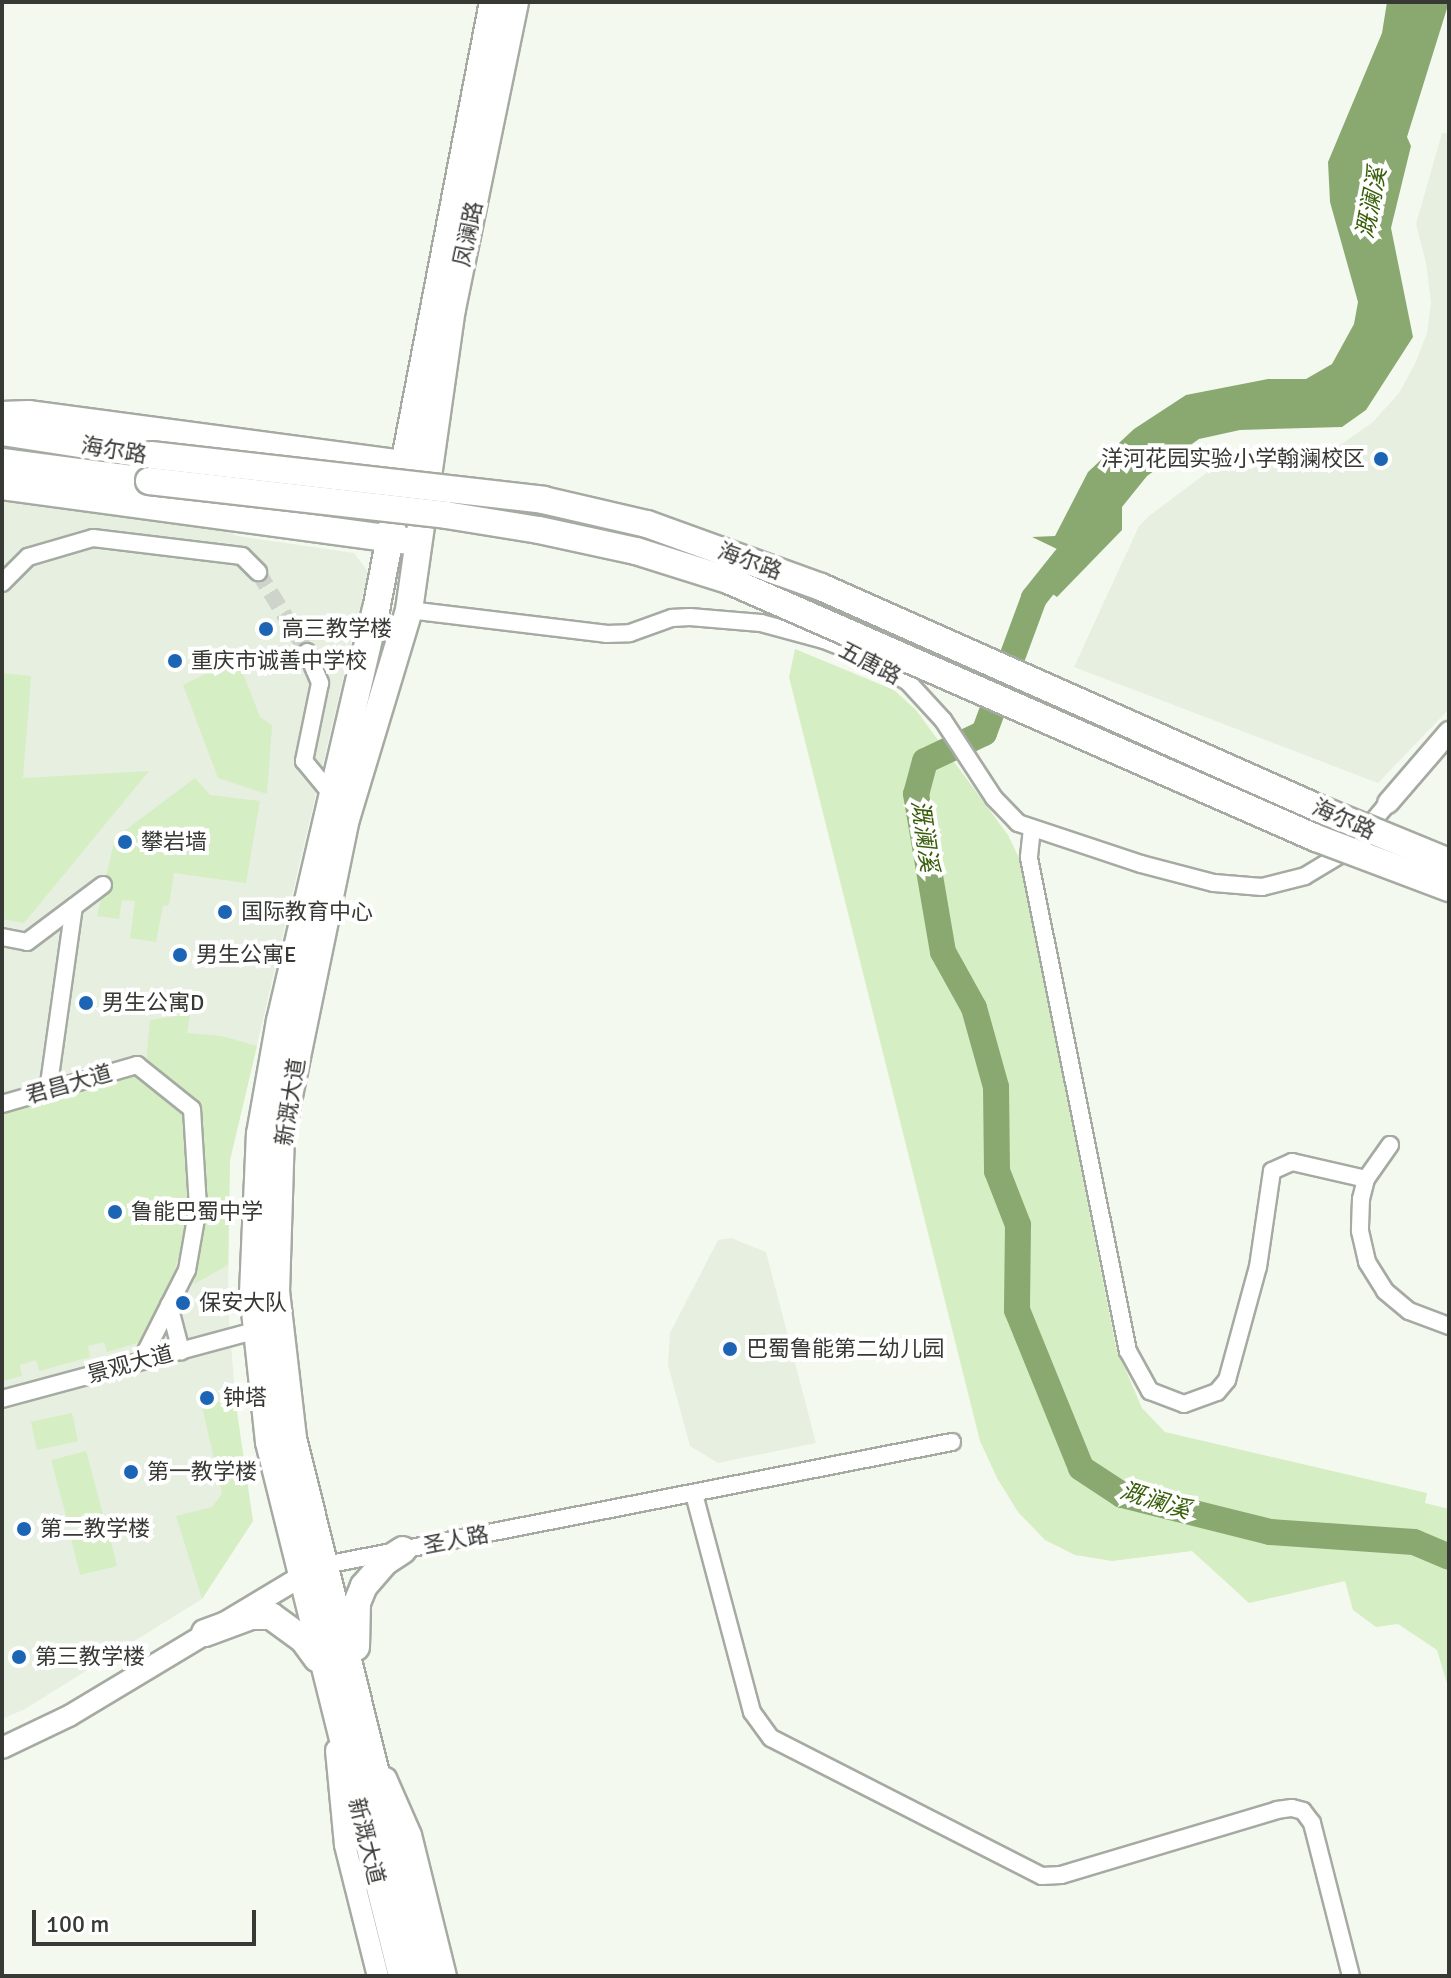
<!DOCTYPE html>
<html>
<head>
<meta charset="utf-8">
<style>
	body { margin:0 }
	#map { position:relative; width:1451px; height:1978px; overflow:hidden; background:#f4f9f0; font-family:Signika,"Noto Sans SC",sans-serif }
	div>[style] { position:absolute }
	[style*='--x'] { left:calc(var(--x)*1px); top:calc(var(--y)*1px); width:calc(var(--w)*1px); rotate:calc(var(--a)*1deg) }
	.built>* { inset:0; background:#e6efe0 }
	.green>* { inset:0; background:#d6eec3; transform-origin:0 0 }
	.water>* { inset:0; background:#8aa971 }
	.river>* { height:26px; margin:-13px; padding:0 13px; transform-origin:13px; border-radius:13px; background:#8aa971 }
	.minor-tunnel>* { height:16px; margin-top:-8px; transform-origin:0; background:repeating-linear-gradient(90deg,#ced3cb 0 16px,transparent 0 24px) }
	.roads { filter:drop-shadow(2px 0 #a5aba2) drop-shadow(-2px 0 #a5aba2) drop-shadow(0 2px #a5aba2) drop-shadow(0 -2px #a5aba2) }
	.minor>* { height:16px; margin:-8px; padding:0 8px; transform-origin:8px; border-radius:8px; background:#fff }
	.tertiary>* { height:20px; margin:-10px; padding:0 10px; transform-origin:10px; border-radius:10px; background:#fff }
	.primary>* { height:26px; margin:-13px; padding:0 13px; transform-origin:13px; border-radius:13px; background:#fff }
	.bridges { filter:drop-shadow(2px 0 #a5aba2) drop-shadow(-2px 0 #a5aba2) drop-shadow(0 2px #a5aba2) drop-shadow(0 -2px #a5aba2) }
	.primary-bridge>* { height:26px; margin:-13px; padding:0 13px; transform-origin:13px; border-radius:13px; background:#fff }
	.dots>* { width:22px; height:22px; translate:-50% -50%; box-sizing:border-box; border:4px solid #fff; border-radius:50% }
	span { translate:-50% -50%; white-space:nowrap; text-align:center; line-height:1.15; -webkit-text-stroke:8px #fff; paint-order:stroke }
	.street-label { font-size:22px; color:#373935 }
	.poi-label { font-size:22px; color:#373935 }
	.right { translate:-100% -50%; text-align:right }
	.left { translate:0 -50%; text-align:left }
	.water-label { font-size:24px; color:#3a5f0a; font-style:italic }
	.frame { position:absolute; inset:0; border:4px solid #373935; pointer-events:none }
	.scale { position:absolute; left:32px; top:1910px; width:224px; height:36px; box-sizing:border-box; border:4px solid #373935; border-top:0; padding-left:10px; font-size:24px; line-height:28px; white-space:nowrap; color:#373935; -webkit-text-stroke:6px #fff; paint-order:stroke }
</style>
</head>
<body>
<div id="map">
	<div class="built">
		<div style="clip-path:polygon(1442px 133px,1449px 134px,1449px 709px,1378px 783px,1074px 667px,1139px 526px,1149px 516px,1213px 468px,1300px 463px,1326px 455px,1373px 422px,1399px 393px,1416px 362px,1427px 333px,1431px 303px,1426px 263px,1416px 224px)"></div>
		<div style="clip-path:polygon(2px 492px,202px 519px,237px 536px,354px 553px,368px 572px,230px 1160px,228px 1306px,238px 1431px,253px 1521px,202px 1599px,25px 1709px,2px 1719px,2px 919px,24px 922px,23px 779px,2px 777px)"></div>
		<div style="clip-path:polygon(731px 1238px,766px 1252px,816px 1443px,718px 1463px,690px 1446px,668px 1365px,670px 1333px,718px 1240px)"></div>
	</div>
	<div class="green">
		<div style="clip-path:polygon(795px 649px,894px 690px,916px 710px,1008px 835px,1020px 860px,1116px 1347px,1142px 1408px,1165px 1432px,1427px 1493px,1425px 1503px,1449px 1509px,1449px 1690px,1437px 1650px,1398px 1624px,1376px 1627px,1353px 1610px,1345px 1581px,1249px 1603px,1192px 1551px,1112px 1561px,1075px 1555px,1045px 1540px,1018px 1512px,997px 1478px,980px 1441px,789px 677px)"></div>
		<div style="clip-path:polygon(237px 658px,260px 717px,272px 725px,267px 794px,218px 778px,183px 685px)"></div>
		<div style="clip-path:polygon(2px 673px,31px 676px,23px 778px,149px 771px,24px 923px,2px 919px)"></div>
		<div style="clip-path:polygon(195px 778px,210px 795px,260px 801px,246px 883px,174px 873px,169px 905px,163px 906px,156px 942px,130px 938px,135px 901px,122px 900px,119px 919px,97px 916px,115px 838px)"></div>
		<div style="clip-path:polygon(190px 1014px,187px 1033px,222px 1036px,257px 1046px,230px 1160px,228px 1265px,194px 1284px,205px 1205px,199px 1101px,146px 1063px,150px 1020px)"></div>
		<div style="clip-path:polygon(137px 1073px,181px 1110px,187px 1134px,195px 1205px,171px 1281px,144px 1341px,107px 1352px,104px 1342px,88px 1346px,90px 1357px,39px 1371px,36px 1360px,20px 1365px,22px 1376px,2px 1381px,2px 1113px)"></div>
		<div style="clip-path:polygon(235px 1398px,253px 1521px,202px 1599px,176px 1516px,212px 1507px,222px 1494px,202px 1406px)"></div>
		<div style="left:72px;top:1413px;width:29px;height:42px;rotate:78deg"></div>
		<div style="left:86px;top:1451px;width:66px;height:36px;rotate:75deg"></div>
		<div style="left:108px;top:1530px;width:37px;height:38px;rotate:76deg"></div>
	</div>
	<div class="water">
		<div style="clip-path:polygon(1387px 2px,1449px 2px,1407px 137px,1411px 146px,1391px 228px,1413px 337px,1366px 410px,1342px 427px,1240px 430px,1199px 439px,1147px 476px,1122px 507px,1122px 530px,1057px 597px,1035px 582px,1057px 549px,1032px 537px,1055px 536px,1088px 472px,1134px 429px,1186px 395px,1268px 379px,1306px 379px,1332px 364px,1354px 324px,1358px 302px,1330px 202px,1328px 162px,1382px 33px)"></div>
	</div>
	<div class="river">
		<div style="--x:1065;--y:559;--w:50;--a:128.5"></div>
		<div style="--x:1034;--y:598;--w:144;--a:110.3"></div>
		<div style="--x:984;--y:733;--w:65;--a:154.6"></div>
		<div style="--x:925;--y:761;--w:34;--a:105"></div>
		<div style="--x:916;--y:794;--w:160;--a:80.3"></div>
		<div style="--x:943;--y:952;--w:64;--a:61"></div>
		<div style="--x:974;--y:1008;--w:82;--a:74.4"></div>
		<div style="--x:996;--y:1087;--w:84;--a:89.3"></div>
		<div style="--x:997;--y:1171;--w:58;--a:68.7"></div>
		<div style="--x:1018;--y:1225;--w:85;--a:90.7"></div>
		<div style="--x:1017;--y:1310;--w:170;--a:67.9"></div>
		<div style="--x:1081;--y:1468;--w:49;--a:33.4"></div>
		<div style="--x:1122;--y:1495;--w:153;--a:14"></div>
		<div style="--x:1270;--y:1532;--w:144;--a:4"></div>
		<div style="--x:1414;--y:1542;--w:38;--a:23"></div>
	</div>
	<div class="minor-tunnel">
		<div style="--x:258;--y:572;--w:94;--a:58.5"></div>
	</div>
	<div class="roads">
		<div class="minor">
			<div style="--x:2;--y:583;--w:37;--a:-45"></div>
			<div style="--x:28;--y:557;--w:68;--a:-16.3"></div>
			<div style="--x:93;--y:538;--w:150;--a:6.9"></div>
			<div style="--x:242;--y:556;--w:23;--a:45"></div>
			<div style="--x:409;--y:610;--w:198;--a:6.9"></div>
			<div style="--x:606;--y:634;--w:24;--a:-2"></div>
			<div style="--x:630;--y:633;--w:45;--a:-19.7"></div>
			<div style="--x:672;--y:618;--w:18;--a:-3"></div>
			<div style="--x:690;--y:617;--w:71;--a:4.8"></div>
			<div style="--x:761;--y:623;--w:65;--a:15.1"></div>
			<div style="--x:824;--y:640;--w:41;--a:21.5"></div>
			<div style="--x:862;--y:655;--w:53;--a:30.4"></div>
			<div style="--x:908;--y:682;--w:52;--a:47.4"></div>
			<div style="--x:943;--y:720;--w:93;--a:56.8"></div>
			<div style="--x:994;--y:798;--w:35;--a:46"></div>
			<div style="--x:1018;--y:823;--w:130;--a:18.4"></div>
			<div style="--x:1141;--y:864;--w:75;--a:14.6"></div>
			<div style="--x:1214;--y:883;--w:48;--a:4.8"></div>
			<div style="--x:1262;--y:887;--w:44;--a:-14.3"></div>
			<div style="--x:1305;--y:876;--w:52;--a:-31"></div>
			<div style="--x:1350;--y:849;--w:60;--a:-50.4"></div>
			<div style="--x:307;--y:652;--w:34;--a:67"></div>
			<div style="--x:320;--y:683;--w:80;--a:101.6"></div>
			<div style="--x:304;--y:761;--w:44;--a:50.5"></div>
			<div style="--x:1032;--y:828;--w:30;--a:96"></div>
			<div style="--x:1029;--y:858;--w:503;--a:78.65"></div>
			<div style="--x:1128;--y:1351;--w:46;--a:61.2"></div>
			<div style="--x:1150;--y:1391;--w:36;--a:21"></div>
			<div style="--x:1184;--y:1404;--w:35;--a:-20"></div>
			<div style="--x:1217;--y:1392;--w:16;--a:-50"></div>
			<div style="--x:1227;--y:1380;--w:117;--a:-74.7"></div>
			<div style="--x:1258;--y:1267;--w:97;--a:-81.7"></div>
			<div style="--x:1272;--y:1171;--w:22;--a:-24"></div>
			<div style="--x:1292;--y:1162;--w:76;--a:12.9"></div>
			<div style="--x:2;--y:937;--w:25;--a:11"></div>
			<div style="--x:27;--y:942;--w:95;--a:-36.9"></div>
			<div style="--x:48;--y:1091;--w:186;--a:-82"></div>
			<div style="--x:2;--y:1104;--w:141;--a:-16.1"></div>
			<div style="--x:137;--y:1065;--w:70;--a:38.7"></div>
			<div style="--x:192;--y:1109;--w:98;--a:86.5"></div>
			<div style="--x:198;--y:1207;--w:64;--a:99.9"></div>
			<div style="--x:187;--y:1270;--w:102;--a:116.8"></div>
			<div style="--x:1390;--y:1145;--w:42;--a:125.2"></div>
			<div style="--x:1366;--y:1179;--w:21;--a:104"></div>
			<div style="--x:1361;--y:1199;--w:32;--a:92"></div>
			<div style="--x:1360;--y:1231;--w:32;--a:77"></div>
			<div style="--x:1367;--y:1262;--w:34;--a:58"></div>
			<div style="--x:1385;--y:1291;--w:31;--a:40"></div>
			<div style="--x:1409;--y:1311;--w:43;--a:20.6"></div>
			<div style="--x:169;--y:1305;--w:48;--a:75.4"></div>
			<div style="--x:2;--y:1399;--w:264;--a:-15.1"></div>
			<div style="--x:694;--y:1494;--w:226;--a:75.1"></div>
			<div style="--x:752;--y:1712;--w:32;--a:54"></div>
			<div style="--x:771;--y:1738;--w:304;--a:27"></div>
			<div style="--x:1042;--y:1876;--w:19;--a:-3"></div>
			<div style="--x:1061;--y:1875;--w:226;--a:-16.7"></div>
			<div style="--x:1277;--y:1810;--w:15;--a:-8"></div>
			<div style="--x:1292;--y:1808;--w:11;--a:15"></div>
			<div style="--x:1303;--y:1811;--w:15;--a:53"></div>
			<div style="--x:1312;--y:1823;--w:158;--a:75.7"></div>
			<div style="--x:325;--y:1565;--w:639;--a:-11.1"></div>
		</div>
		<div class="tertiary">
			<div style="--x:1388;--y:803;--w:94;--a:-49.3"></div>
			<div style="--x:2;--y:1748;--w:74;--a:-25.5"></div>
			<div style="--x:69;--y:1716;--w:286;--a:-31"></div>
			<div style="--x:336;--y:1750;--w:95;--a:84.6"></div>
			<div style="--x:345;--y:1845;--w:135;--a:75.9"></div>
			<div style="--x:386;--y:1778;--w:62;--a:66.3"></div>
			<div style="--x:411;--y:1835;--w:145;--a:76.1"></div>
		</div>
		<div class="primary">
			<div style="--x:2;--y:415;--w:26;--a:-2"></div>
			<div style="--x:28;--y:414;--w:391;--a:7.6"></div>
			<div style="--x:2;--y:432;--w:151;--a:8.8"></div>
			<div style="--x:2;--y:462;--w:148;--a:7.4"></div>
			<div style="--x:2;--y:486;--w:405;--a:7.7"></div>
			<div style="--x:205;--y:1633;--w:49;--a:-20.3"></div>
			<div style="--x:251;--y:1616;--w:20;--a:0"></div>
			<div style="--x:271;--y:1616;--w:39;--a:36"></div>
			<div style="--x:303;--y:1639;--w:24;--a:54"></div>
			<div style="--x:356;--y:1647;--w:44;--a:-88.7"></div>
			<div style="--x:357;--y:1603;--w:18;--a:-68"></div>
			<div style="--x:364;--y:1586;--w:33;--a:-49"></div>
			<div style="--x:386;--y:1561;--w:20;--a:-33"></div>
			<div style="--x:402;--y:1976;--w:550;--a:-103.99"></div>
			<div style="--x:269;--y:1442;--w:150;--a:-96.1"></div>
			<div style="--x:253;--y:1293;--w:159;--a:-87.5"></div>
			<div style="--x:260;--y:1134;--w:115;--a:-80"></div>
			<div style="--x:280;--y:1021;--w:422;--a:-76.9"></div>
			<div style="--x:376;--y:610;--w:619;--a:-79.11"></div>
			<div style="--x:426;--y:1976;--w:554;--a:-103.89"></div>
			<div style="--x:293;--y:1438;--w:147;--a:-96.6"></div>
			<div style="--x:276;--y:1292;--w:157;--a:-88.2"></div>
			<div style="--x:281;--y:1135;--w:323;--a:-78.4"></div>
			<div style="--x:346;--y:819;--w:218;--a:-73.2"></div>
			<div style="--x:409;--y:610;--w:304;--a:-81.9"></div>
			<div style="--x:452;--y:309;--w:313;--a:-78.4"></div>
		</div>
	</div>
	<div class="bridges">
		<div class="primary-bridge">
			<div style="--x:151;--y:455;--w:395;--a:6.5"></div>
			<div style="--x:543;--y:500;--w:107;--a:13"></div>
			<div style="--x:647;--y:524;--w:185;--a:19.9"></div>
			<div style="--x:821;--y:587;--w:554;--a:23.97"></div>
			<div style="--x:1327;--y:812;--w:132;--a:22.3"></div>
			<div style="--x:149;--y:481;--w:299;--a:6.5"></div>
			<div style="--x:446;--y:515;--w:94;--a:9.2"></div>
			<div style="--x:539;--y:530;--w:99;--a:12.2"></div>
			<div style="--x:636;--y:551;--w:96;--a:17.5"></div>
			<div style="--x:728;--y:580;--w:642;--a:23.69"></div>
			<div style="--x:1316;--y:838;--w:142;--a:20.6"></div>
		</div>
	</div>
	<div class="dots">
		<div style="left:1381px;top:459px;background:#1c65b5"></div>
		<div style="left:266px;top:629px;background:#1c65b5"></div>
		<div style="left:175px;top:661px;background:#1c65b5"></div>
		<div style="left:125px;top:842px;background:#1c65b5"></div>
		<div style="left:225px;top:912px;background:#1c65b5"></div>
		<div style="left:180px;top:955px;background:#1c65b5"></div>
		<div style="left:86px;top:1003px;background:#1c65b5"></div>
		<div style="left:115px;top:1212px;background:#1c65b5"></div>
		<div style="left:183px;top:1303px;background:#1c65b5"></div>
		<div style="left:730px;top:1349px;background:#1c65b5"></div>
		<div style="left:207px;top:1398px;background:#1c65b5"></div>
		<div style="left:131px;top:1472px;background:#1c65b5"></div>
		<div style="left:24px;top:1529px;background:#1c65b5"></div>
		<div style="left:19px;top:1657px;background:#1c65b5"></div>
	</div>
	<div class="street-label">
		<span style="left:468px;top:234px;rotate:-78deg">凤澜路</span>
		<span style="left:114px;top:450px;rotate:9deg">海尔路</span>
		<span style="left:750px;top:561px;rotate:20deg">海尔路</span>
		<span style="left:870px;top:663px;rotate:27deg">五唐路</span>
		<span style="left:1344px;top:819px;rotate:24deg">海尔路</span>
		<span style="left:69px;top:1084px;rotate:-16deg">君昌大道</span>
		<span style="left:290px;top:1102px;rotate:-81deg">新溉大道</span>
		<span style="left:130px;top:1364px;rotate:-15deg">景观大道</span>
		<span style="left:456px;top:1540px;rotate:-11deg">圣人路</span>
		<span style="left:367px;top:1841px;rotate:76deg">新溉大道</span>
	</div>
	<div class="poi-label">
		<span class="right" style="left:1365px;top:459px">洋河花园实验小学翰澜校区</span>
		<span class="left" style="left:282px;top:629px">高三教学楼</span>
		<span class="left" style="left:191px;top:661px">重庆市诚善中学校</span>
		<span class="left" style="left:141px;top:842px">攀岩墙</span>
		<span class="left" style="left:241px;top:912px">国际教育中心</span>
		<span class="left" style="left:196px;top:955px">男生公寓E</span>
		<span class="left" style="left:102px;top:1003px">男生公寓D</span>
		<span class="left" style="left:131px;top:1212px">鲁能巴蜀中学</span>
		<span class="left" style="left:199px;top:1303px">保安大队</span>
		<span class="left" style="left:746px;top:1349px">巴蜀鲁能第二幼儿园</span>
		<span class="left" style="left:223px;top:1398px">钟塔</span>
		<span class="left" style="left:147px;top:1472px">第一教学楼</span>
		<span class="left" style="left:40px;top:1529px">第二教学楼</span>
		<span class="left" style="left:35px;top:1657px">第三教学楼</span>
	</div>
	<div class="water-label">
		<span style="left:1372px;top:203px;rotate:-79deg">溉澜溪</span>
		<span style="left:924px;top:836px;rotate:82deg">溉澜溪</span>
		<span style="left:1155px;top:1501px;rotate:17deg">溉澜溪</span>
	</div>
	<div class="frame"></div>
	<div class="scale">100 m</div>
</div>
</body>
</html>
